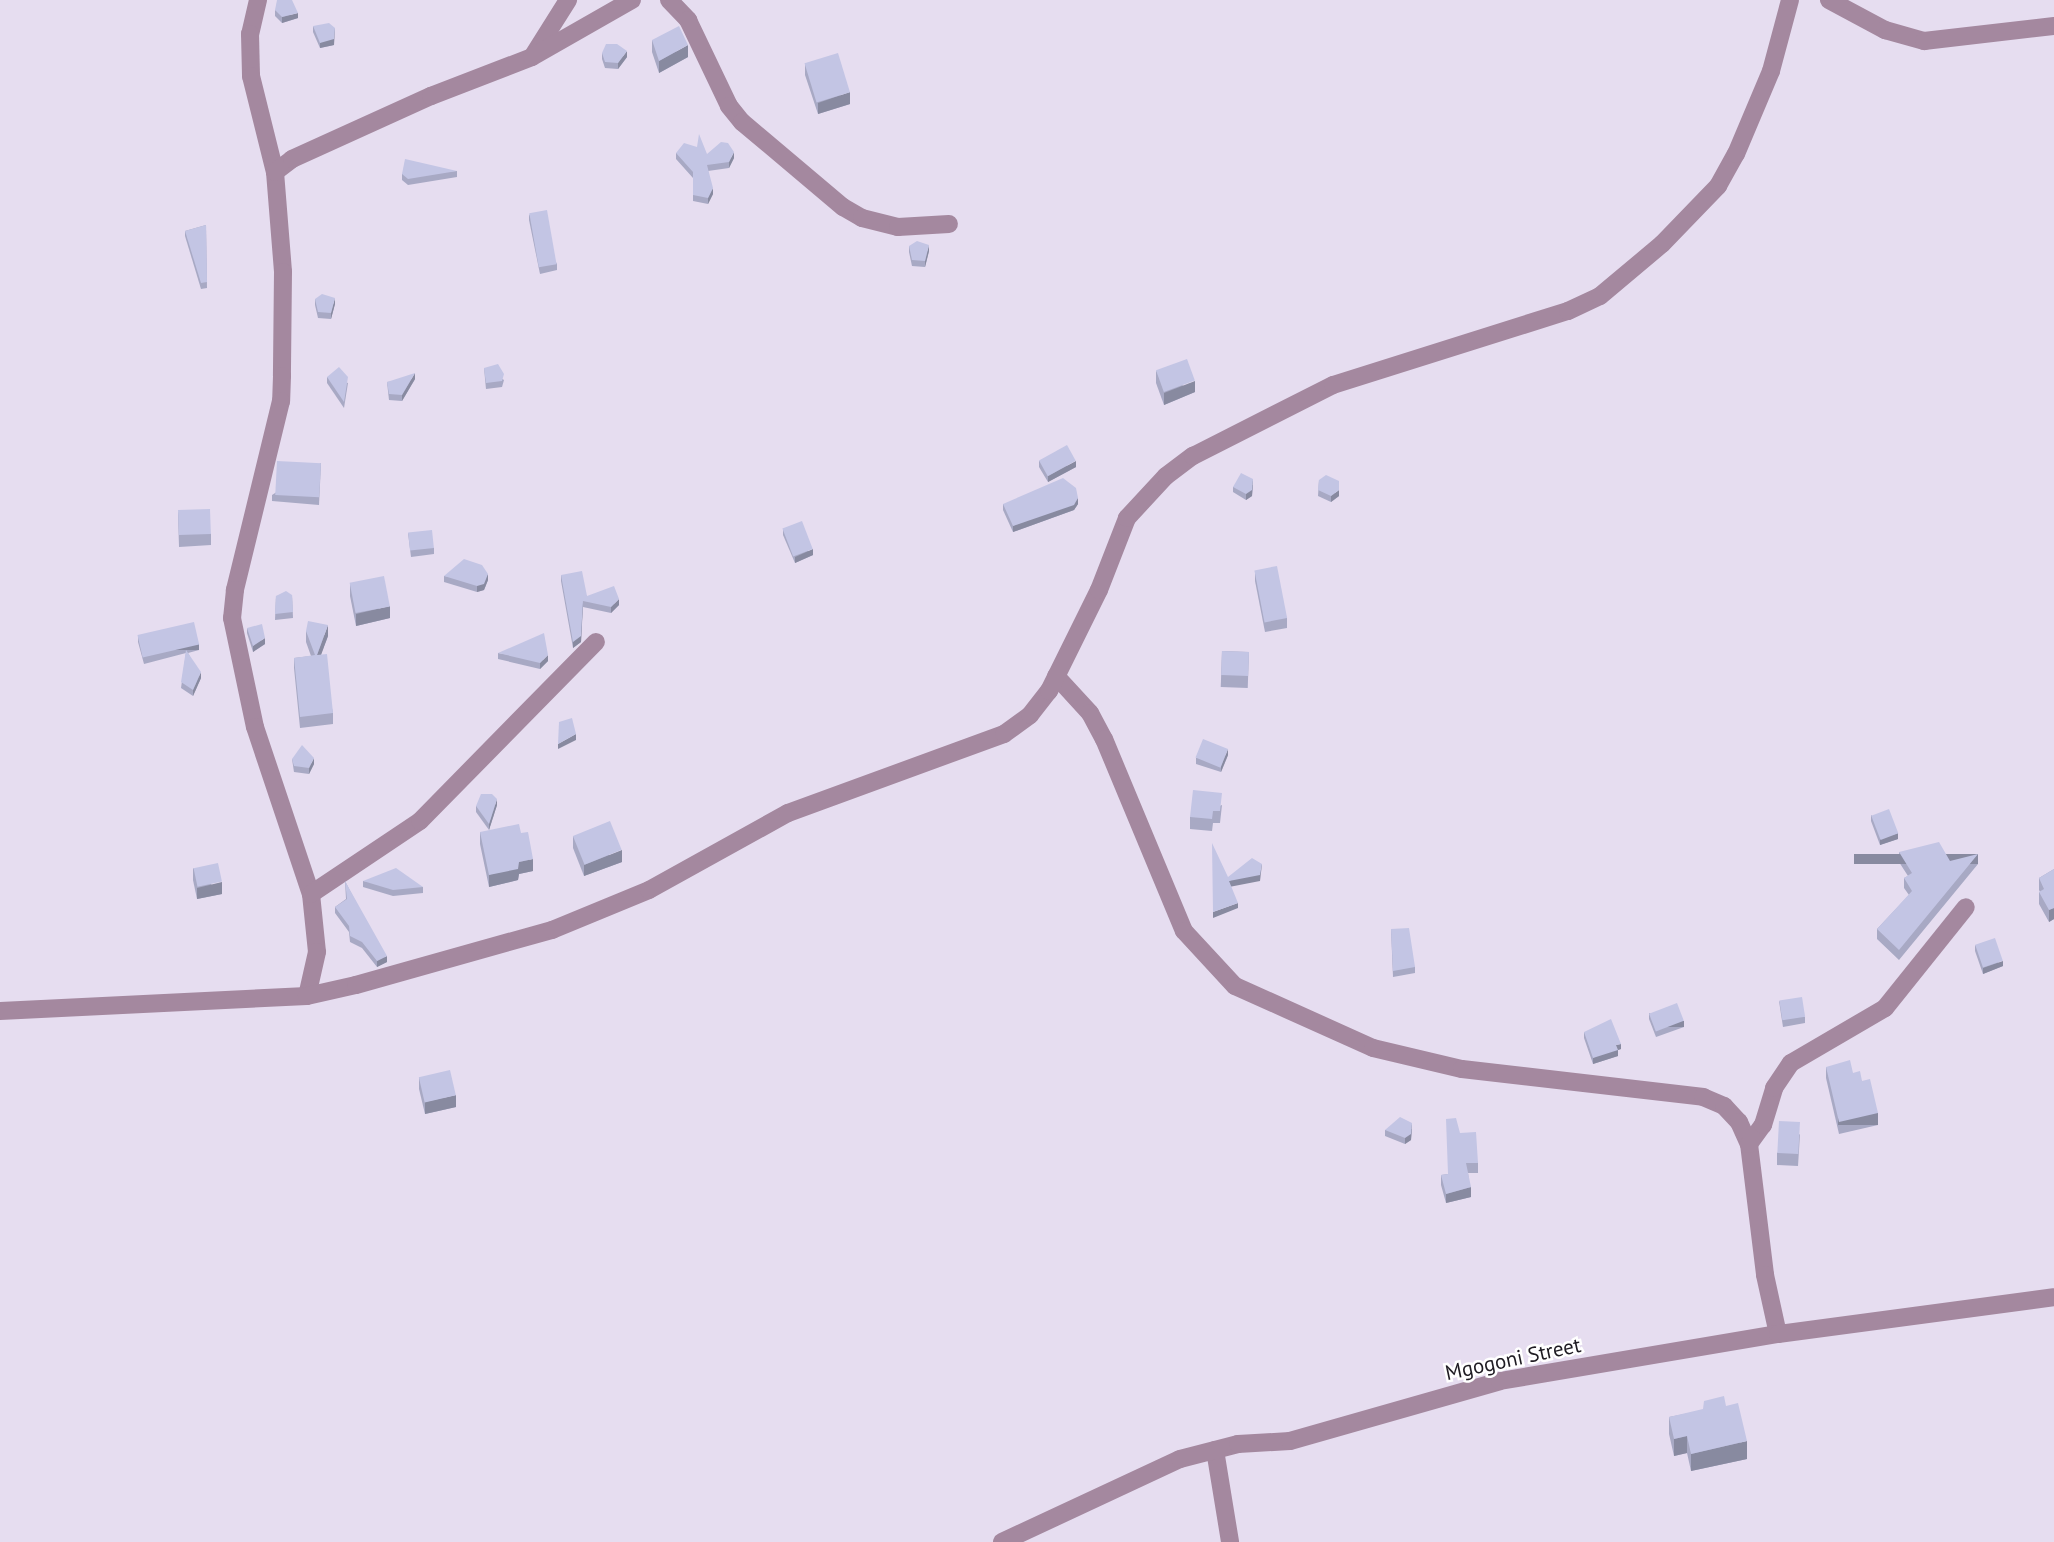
<!DOCTYPE html>
<html>
<head>
<meta charset="utf-8">
<style>
	body { margin:0 }
	#map { position:relative; width:2054px; height:1542px; overflow:hidden; background:#e6ddf0; font-family:"PT Sans",sans-serif }
	div>[style] { position:absolute }
	[style*='--x'] { left:calc(var(--x)*1px); top:calc(var(--y)*1px); width:calc(var(--w)*1px); rotate:calc(var(--a)*1deg) }
	.street>* { height:18px; margin:-9px; padding:0 9px; transform-origin:9px; border-radius:9px; background:#a4889f }
	.wall>* { inset:0; background:#a8a9c4; transform-origin:0 0 }
	.shaded-wall>* { inset:0; background:#888aa0; transform-origin:0 0 }
	.building>* { inset:0; background:#c3c5e4; transform-origin:0 0 }
	span { translate:-50% -50%; white-space:nowrap; text-align:center; line-height:1.15; -webkit-text-stroke:5px #fff; paint-order:stroke }
	.street-label { font-size:21px; color:#1e1b22 }
</style>
</head>
<body>
<div id="map">
	<div class="street">
		<div style="--x:258;--y:0;--w:35;--a:103"></div>
		<div style="--x:250;--y:34;--w:42;--a:88.6"></div>
		<div style="--x:251;--y:76;--w:99;--a:76"></div>
		<div style="--x:275;--y:172;--w:100;--a:85.4"></div>
		<div style="--x:283;--y:272;--w:104;--a:90.6"></div>
		<div style="--x:282;--y:376;--w:25;--a:92"></div>
		<div style="--x:281;--y:401;--w:195;--a:103.7"></div>
		<div style="--x:235;--y:590;--w:28;--a:96"></div>
		<div style="--x:232;--y:618;--w:111;--a:78.1"></div>
		<div style="--x:255;--y:727;--w:176;--a:71.5"></div>
		<div style="--x:311;--y:894;--w:58;--a:84.1"></div>
		<div style="--x:317;--y:952;--w:45;--a:102.8"></div>
		<div style="--x:669;--y:0;--w:28;--a:46"></div>
		<div style="--x:688;--y:20;--w:95;--a:64.5"></div>
		<div style="--x:729;--y:106;--w:21;--a:51"></div>
		<div style="--x:742;--y:122;--w:132;--a:40.1"></div>
		<div style="--x:843;--y:207;--w:22;--a:30"></div>
		<div style="--x:862;--y:218;--w:37;--a:14"></div>
		<div style="--x:898;--y:227;--w:51;--a:-3.4"></div>
		<div style="--x:1829;--y:0;--w:64;--a:28.2"></div>
		<div style="--x:1885;--y:30;--w:41;--a:15.8"></div>
		<div style="--x:1924;--y:41;--w:131;--a:-6.6"></div>
		<div style="--x:534;--y:54;--w:64;--a:-57.8"></div>
		<div style="--x:275;--y:172;--w:21;--a:-37"></div>
		<div style="--x:292;--y:159;--w:153;--a:-24.4"></div>
		<div style="--x:431;--y:96;--w:108;--a:-21.1"></div>
		<div style="--x:532;--y:57;--w:115;--a:-29.7"></div>
		<div style="--x:1056;--y:676;--w:50;--a:47.4"></div>
		<div style="--x:1090;--y:713;--w:30;--a:62"></div>
		<div style="--x:1104;--y:739;--w:208;--a:67.4"></div>
		<div style="--x:1184;--y:931;--w:75;--a:47.2"></div>
		<div style="--x:1235;--y:986;--w:151;--a:24.2"></div>
		<div style="--x:1373;--y:1048;--w:91;--a:13.3"></div>
		<div style="--x:1462;--y:1069;--w:243;--a:6.6"></div>
		<div style="--x:1703;--y:1097;--w:23;--a:23"></div>
		<div style="--x:1724;--y:1106;--w:22;--a:47"></div>
		<div style="--x:1739;--y:1122;--w:24;--a:66"></div>
		<div style="--x:1749;--y:1144;--w:132;--a:83"></div>
		<div style="--x:1765;--y:1275;--w:60;--a:77.6"></div>
		<div style="--x:311;--y:894;--w:131;--a:-33.8"></div>
		<div style="--x:420;--y:821;--w:251;--a:-45.5"></div>
		<div style="--x:0;--y:1011;--w:307;--a:-2.8"></div>
		<div style="--x:307;--y:996;--w:50;--a:-12.7"></div>
		<div style="--x:356;--y:985;--w:204;--a:-15.7"></div>
		<div style="--x:552;--y:930;--w:105;--a:-22.4"></div>
		<div style="--x:649;--y:890;--w:159;--a:-29"></div>
		<div style="--x:788;--y:813;--w:230;--a:-20.1"></div>
		<div style="--x:1004;--y:734;--w:32;--a:-36"></div>
		<div style="--x:1030;--y:715;--w:31;--a:-52"></div>
		<div style="--x:1049;--y:691;--w:113;--a:-63.7"></div>
		<div style="--x:1099;--y:590;--w:77;--a:-68.7"></div>
		<div style="--x:1127;--y:518;--w:57;--a:-47.1"></div>
		<div style="--x:1166;--y:476;--w:34;--a:-37"></div>
		<div style="--x:1193;--y:456;--w:157;--a:-26.9"></div>
		<div style="--x:1333;--y:385;--w:246;--a:-17.5"></div>
		<div style="--x:1568;--y:311;--w:35;--a:-25"></div>
		<div style="--x:1600;--y:296;--w:81;--a:-40"></div>
		<div style="--x:1662;--y:244;--w:81;--a:-46"></div>
		<div style="--x:1718;--y:186;--w:37;--a:-61"></div>
		<div style="--x:1736;--y:154;--w:90;--a:-67.1"></div>
		<div style="--x:1771;--y:71;--w:73;--a:-75"></div>
		<div style="--x:1749;--y:1144;--w:24;--a:-54"></div>
		<div style="--x:1763;--y:1125;--w:39;--a:-73"></div>
		<div style="--x:1774;--y:1088;--w:30;--a:-56"></div>
		<div style="--x:1791;--y:1063;--w:109;--a:-30.3"></div>
		<div style="--x:1885;--y:1008;--w:129;--a:-51.3"></div>
		<div style="--x:1215;--y:1450;--w:93;--a:80.7"></div>
		<div style="--x:1002;--y:1542;--w:196;--a:-25"></div>
		<div style="--x:1180;--y:1459;--w:60;--a:-14.5"></div>
		<div style="--x:1238;--y:1444;--w:52;--a:-3.3"></div>
		<div style="--x:1290;--y:1441;--w:218;--a:-15.9"></div>
		<div style="--x:1500;--y:1381;--w:282;--a:-9.6"></div>
		<div style="--x:1778;--y:1334;--w:278;--a:-7.6"></div>
	</div>
	<div class="wall">
		<div style="clip-path:polygon(275px 10px,298px 18px,282px 23px,275px 16px)"></div>
		<div style="clip-path:polygon(313px 26px,334px 45px,320px 48px,313px 32px)"></div>
		<div style="clip-path:polygon(652px 40px,688px 57px,659px 73px,652px 52px)"></div>
		<div style="clip-path:polygon(602px 53px,627px 57px,618px 69px,605px 68px,602px 59px)"></div>
		<div style="clip-path:polygon(805px 64px,850px 104px,818px 114px,805px 75px)"></div>
		<div style="clip-path:polygon(676px 153px,707px 154px,734px 158px,729px 168px,708px 171px,713px 194px,708px 204px,693px 201px,693px 178px,676px 159px)"></div>
		<div style="clip-path:polygon(457px 171px,457px 177px,408px 185px,402px 180px,402px 174px)"></div>
		<div style="clip-path:polygon(529px 214px,557px 264px,557px 270px,540px 274px,529px 220px)"></div>
		<div style="clip-path:polygon(206px 225px,207px 288px,201px 289px,185px 236px,185px 231px)"></div>
		<div style="clip-path:polygon(909px 246px,929px 251px,925px 267px,912px 266px,909px 252px)"></div>
		<div style="clip-path:polygon(315px 299px,335px 304px,331px 319px,318px 318px,315px 305px)"></div>
		<div style="clip-path:polygon(484px 368px,504px 380px,502px 387px,486px 389px)"></div>
		<div style="clip-path:polygon(1156px 371px,1195px 392px,1164px 405px,1156px 383px)"></div>
		<div style="clip-path:polygon(327px 377px,348px 383px,344px 408px,327px 383px)"></div>
		<div style="clip-path:polygon(415px 379px,402px 401px,389px 400px,387px 382px)"></div>
		<div style="clip-path:polygon(1039px 461px,1076px 467px,1048px 482px,1039px 467px)"></div>
		<div style="clip-path:polygon(321px 463px,319px 505px,272px 501px,272px 495px)"></div>
		<div style="clip-path:polygon(1319px 480px,1339px 496px,1331px 502px,1318px 496px)"></div>
		<div style="clip-path:polygon(1253px 485px,1252px 496px,1246px 500px,1233px 492px,1233px 487px)"></div>
		<div style="clip-path:polygon(1003px 504px,1078px 504px,1074px 510px,1013px 532px,1003px 510px)"></div>
		<div style="clip-path:polygon(178px 512px,211px 534px,211px 545px,179px 547px)"></div>
		<div style="clip-path:polygon(783px 529px,813px 555px,795px 563px,783px 535px)"></div>
		<div style="clip-path:polygon(408px 533px,434px 548px,434px 554px,411px 557px)"></div>
		<div style="clip-path:polygon(1255px 571px,1287px 618px,1287px 628px,1265px 632px,1255px 581px)"></div>
		<div style="clip-path:polygon(561px 575px,587px 596px,619px 605px,611px 613px,583px 607px,581px 642px,573px 648px,561px 581px)"></div>
		<div style="clip-path:polygon(444px 576px,488px 580px,484px 590px,477px 592px,444px 582px)"></div>
		<div style="clip-path:polygon(350px 584px,390px 618px,356px 626px,350px 596px)"></div>
		<div style="clip-path:polygon(292px 595px,293px 618px,275px 620px,276px 596px)"></div>
		<div style="clip-path:polygon(247px 628px,265px 644px,253px 652px,247px 633px)"></div>
		<div style="clip-path:polygon(306px 631px,328px 636px,321px 654px,333px 713px,333px 724px,300px 728px,294px 668px,294px 658px,311px 656px,306px 642px)"></div>
		<div style="clip-path:polygon(138px 636px,199px 650px,188px 653px,201px 678px,193px 696px,181px 688px,186px 653px,144px 664px,138px 642px)"></div>
		<div style="left:1222px;top:651px;width:27px;height:36px;rotate:2deg"></div>
		<div style="clip-path:polygon(498px 653px,548px 661px,540px 669px,498px 659px)"></div>
		<div style="clip-path:polygon(1228px 755px,1221px 772px,1196px 764px,1196px 758px)"></div>
		<div style="clip-path:polygon(292px 759px,314px 764px,309px 774px,294px 772px)"></div>
		<div style="clip-path:polygon(497px 805px,489px 830px,476px 812px,476px 806px)"></div>
		<div style="clip-path:polygon(1222px 805px,1220px 823px,1213px 823px,1212px 831px,1190px 829px,1190px 817px)"></div>
		<div style="clip-path:polygon(1871px 815px,1898px 839px,1880px 845px,1871px 821px)"></div>
		<div style="clip-path:polygon(480px 832px,521px 833px,533px 871px,519px 874px,518px 880px,489px 887px,480px 844px)"></div>
		<div style="clip-path:polygon(573px 836px,622px 862px,584px 876px,573px 848px)"></div>
		<div style="clip-path:polygon(1899px 852px,1950px 861px,1978px 864px,1899px 960px,1877px 939px,1877px 929px,1909px 895px,1904px 888px,1904px 878px,1908px 876px,1899px 862px)"></div>
		<div style="clip-path:polygon(193px 868px,222px 894px,197px 899px,193px 880px)"></div>
		<div style="clip-path:polygon(2054px 869px,2054px 919px,2049px 922px,2039px 904px,2039px 892px,2040px 892px,2039px 890px,2039px 878px)"></div>
		<div style="clip-path:polygon(345px 881px,387px 962px,377px 967px,362px 948px,350px 942px,349px 932px,335px 913px,335px 907px,346px 899px)"></div>
		<div style="clip-path:polygon(363px 881px,423px 887px,423px 893px,393px 896px,363px 887px)"></div>
		<div style="clip-path:polygon(1391px 929px,1415px 967px,1415px 973px,1393px 977px)"></div>
		<div style="clip-path:polygon(1975px 945px,2003px 966px,1983px 974px,1975px 951px)"></div>
		<div style="clip-path:polygon(1779px 1001px,1805px 1017px,1805px 1023px,1783px 1027px)"></div>
		<div style="clip-path:polygon(1649px 1013px,1684px 1027px,1656px 1037px,1649px 1019px)"></div>
		<div style="clip-path:polygon(1584px 1032px,1621px 1049px,1618px 1050px,1618px 1056px,1593px 1064px,1584px 1038px)"></div>
		<div style="clip-path:polygon(1826px 1067px,1853px 1073px,1862px 1081px,1878px 1125px,1839px 1134px,1826px 1078px)"></div>
		<div style="clip-path:polygon(419px 1077px,456px 1107px,425px 1114px,419px 1089px)"></div>
		<div style="clip-path:polygon(1412px 1129px,1411px 1140px,1405px 1144px,1385px 1136px,1385px 1130px)"></div>
		<div style="clip-path:polygon(1460px 1133px,1478px 1163px,1478px 1173px,1468px 1173px,1471px 1197px,1446px 1203px,1441px 1185px,1441px 1175px,1448px 1174px)"></div>
		<div style="clip-path:polygon(1800px 1134px,1798px 1166px,1777px 1165px,1777px 1153px)"></div>
		<div style="clip-path:polygon(1726px 1406px,1747px 1459px,1691px 1471px,1687px 1453px,1674px 1456px,1669px 1434px,1669px 1417px)"></div>
	</div>
	<div class="shaded-wall">
		<div style="clip-path:polygon(298px 13px,298px 18px,282px 23px,282px 17px)"></div>
		<div style="clip-path:polygon(335px 28px,334px 45px,320px 48px,320px 43px)"></div>
		<div style="clip-path:polygon(688px 45px,688px 57px,659px 73px,659px 61px)"></div>
		<div style="clip-path:polygon(627px 51px,627px 57px,618px 69px,618px 63px)"></div>
		<div style="clip-path:polygon(850px 92px,850px 104px,818px 114px,818px 103px)"></div>
		<div style="clip-path:polygon(734px 152px,734px 158px,729px 168px,729px 162px)"></div>
		<div style="clip-path:polygon(713px 188px,713px 194px,708px 204px,708px 198px)"></div>
		<div style="clip-path:polygon(929px 245px,929px 251px,925px 267px,925px 261px)"></div>
		<div style="clip-path:polygon(335px 298px,335px 304px,331px 319px,331px 313px)"></div>
		<div style="clip-path:polygon(415px 373px,415px 379px,402px 401px,402px 395px)"></div>
		<div style="clip-path:polygon(1195px 381px,1195px 392px,1164px 405px,1164px 393px)"></div>
		<div style="clip-path:polygon(1076px 461px,1076px 467px,1048px 482px,1048px 476px)"></div>
		<div style="clip-path:polygon(1253px 479px,1252px 496px,1246px 500px,1246px 494px)"></div>
		<div style="clip-path:polygon(1339px 490px,1339px 496px,1331px 502px,1331px 496px)"></div>
		<div style="clip-path:polygon(1078px 498px,1078px 504px,1074px 510px,1013px 532px,1013px 526px)"></div>
		<div style="clip-path:polygon(813px 549px,813px 555px,795px 563px,795px 557px)"></div>
		<div style="clip-path:polygon(488px 574px,488px 580px,484px 590px,477px 592px,477px 586px)"></div>
		<div style="clip-path:polygon(619px 599px,619px 605px,611px 613px,611px 607px)"></div>
		<div style="clip-path:polygon(583px 601px,581px 642px,573px 648px,573px 642px)"></div>
		<div style="clip-path:polygon(390px 606px,390px 618px,356px 626px,356px 614px)"></div>
		<div style="clip-path:polygon(328px 625px,328px 636px,317px 666px,317px 655px)"></div>
		<div style="clip-path:polygon(265px 638px,265px 644px,253px 652px,253px 646px)"></div>
		<div style="left:199px;top:644px;width:6px;height:57px;rotate:90deg"></div>
		<div style="clip-path:polygon(548px 655px,548px 661px,540px 669px,540px 663px)"></div>
		<div style="clip-path:polygon(201px 672px,201px 678px,193px 696px,193px 690px)"></div>
		<div style="clip-path:polygon(576px 734px,576px 740px,558px 749px,558px 744px)"></div>
		<div style="clip-path:polygon(1228px 749px,1228px 755px,1221px 772px,1221px 766px)"></div>
		<div style="clip-path:polygon(314px 758px,314px 764px,309px 774px,309px 768px)"></div>
		<div style="clip-path:polygon(497px 799px,497px 805px,489px 830px,489px 824px)"></div>
		<div style="clip-path:polygon(1898px 833px,1898px 839px,1880px 845px,1880px 839px)"></div>
		<div style="clip-path:polygon(622px 850px,622px 862px,584px 876px,584px 865px)"></div>
		<div style="left:1978px;top:854px;width:10px;height:124px;rotate:90deg"></div>
		<div style="clip-path:polygon(533px 859px,533px 871px,519px 874px,518px 880px,489px 887px,489px 875px,519px 862px)"></div>
		<div style="clip-path:polygon(1262px 864px,1260px 881px,1229px 887px,1229px 881px)"></div>
		<div style="clip-path:polygon(222px 882px,222px 894px,197px 899px,197px 888px)"></div>
		<div style="clip-path:polygon(1238px 903px,1238px 908px,1213px 918px,1213px 912px)"></div>
		<div style="clip-path:polygon(2054px 908px,2054px 919px,2049px 922px,2049px 910px)"></div>
		<div style="clip-path:polygon(387px 956px,387px 962px,377px 967px,377px 961px)"></div>
		<div style="clip-path:polygon(2003px 961px,2003px 966px,1983px 974px,1983px 968px)"></div>
		<div style="left:1684px;top:1021px;width:6px;height:30px;rotate:90deg"></div>
		<div style="clip-path:polygon(1621px 1044px,1621px 1049px,1618px 1050px,1618px 1056px,1593px 1064px,1593px 1058px,1616px 1045px)"></div>
		<div style="clip-path:polygon(456px 1095px,456px 1107px,425px 1114px,425px 1102px)"></div>
		<div style="left:1878px;top:1113px;width:12px;height:40px;rotate:90deg"></div>
		<div style="clip-path:polygon(1412px 1123px,1411px 1140px,1405px 1144px,1405px 1138px)"></div>
		<div style="clip-path:polygon(1471px 1187px,1471px 1197px,1446px 1203px,1446px 1194px)"></div>
		<div style="clip-path:polygon(1687px 1436px,1687px 1453px,1674px 1456px,1674px 1439px)"></div>
		<div style="clip-path:polygon(1747px 1441px,1747px 1459px,1691px 1471px,1691px 1454px)"></div>
	</div>
	<div class="building">
		<div style="clip-path:polygon(277px 0,292px 0,298px 13px,282px 17px,275px 10px)"></div>
		<div style="clip-path:polygon(329px 23px,335px 28px,334px 39px,320px 43px,313px 26px)"></div>
		<div style="clip-path:polygon(679px 26px,688px 45px,659px 61px,652px 40px)"></div>
		<div style="clip-path:polygon(606px 44px,617px 44px,627px 51px,618px 63px,605px 62px,602px 53px)"></div>
		<div style="left:838px;top:53px;width:41px;height:35px;rotate:73deg"></div>
		<div style="clip-path:polygon(699px 134px,707px 154px,721px 142px,728px 143px,734px 152px,729px 162px,707px 165px,713px 188px,708px 198px,693px 195px,693px 172px,676px 153px,684px 143px,697px 147px)"></div>
		<div style="clip-path:polygon(405px 159px,457px 171px,408px 179px,402px 174px)"></div>
		<div style="left:547px;top:210px;width:55px;height:18px;rotate:80deg"></div>
		<div style="clip-path:polygon(206px 225px,207px 282px,201px 283px,185px 231px)"></div>
		<div style="clip-path:polygon(917px 241px,929px 245px,925px 261px,912px 260px,909px 246px)"></div>
		<div style="clip-path:polygon(322px 294px,335px 298px,331px 313px,318px 312px,315px 299px)"></div>
		<div style="left:1187px;top:359px;width:23px;height:33px;rotate:70deg"></div>
		<div style="clip-path:polygon(498px 364px,504px 374px,502px 381px,486px 383px,484px 368px)"></div>
		<div style="clip-path:polygon(339px 367px,348px 377px,344px 402px,327px 377px)"></div>
		<div style="clip-path:polygon(415px 373px,402px 395px,389px 394px,387px 382px)"></div>
		<div style="left:1067px;top:445px;width:18px;height:32px;rotate:61deg"></div>
		<div style="left:277px;top:461px;width:44px;height:34px;rotate:3deg"></div>
		<div style="clip-path:polygon(1241px 473px,1253px 479px,1252px 490px,1246px 494px,1233px 487px)"></div>
		<div style="clip-path:polygon(1326px 475px,1339px 481px,1339px 490px,1331px 496px,1318px 490px,1319px 480px)"></div>
		<div style="clip-path:polygon(1063px 478px,1076px 488px,1078px 498px,1074px 505px,1013px 526px,1003px 504px)"></div>
		<div style="left:210px;top:509px;width:25px;height:32px;rotate:88deg"></div>
		<div style="left:802px;top:521px;width:30px;height:21px;rotate:69deg"></div>
		<div style="left:432px;top:530px;width:18px;height:24px;rotate:84deg"></div>
		<div style="clip-path:polygon(464px 559px,482px 565px,488px 574px,484px 584px,477px 586px,444px 576px)"></div>
		<div style="left:1277px;top:566px;width:53px;height:23px;rotate:79deg"></div>
		<div style="clip-path:polygon(582px 571px,587px 596px,614px 586px,619px 599px,611px 607px,583px 601px,581px 636px,573px 642px,561px 575px)"></div>
		<div style="left:384px;top:576px;width:31px;height:35px;rotate:79deg"></div>
		<div style="clip-path:polygon(286px 591px,292px 595px,293px 612px,275px 614px,276px 596px)"></div>
		<div style="clip-path:polygon(308px 621px,328px 625px,317px 655px,327px 654px,333px 713px,300px 717px,294px 658px,315px 655px,306px 631px)"></div>
		<div style="left:194px;top:622px;width:23px;height:58px;rotate:77deg"></div>
		<div style="clip-path:polygon(262px 624px,265px 638px,253px 646px,247px 628px)"></div>
		<div style="clip-path:polygon(544px 633px,548px 655px,540px 663px,498px 653px)"></div>
		<div style="clip-path:polygon(186px 650px,201px 672px,193px 690px,181px 682px)"></div>
		<div style="left:1222px;top:651px;width:27px;height:24px;rotate:2deg"></div>
		<div style="clip-path:polygon(572px 718px,576px 734px,558px 744px,559px 722px)"></div>
		<div style="left:1203px;top:739px;width:27px;height:20px;rotate:22deg"></div>
		<div style="clip-path:polygon(302px 745px,314px 758px,309px 768px,294px 766px,292px 759px)"></div>
		<div style="clip-path:polygon(1193px 790px,1222px 793px,1220px 811px,1213px 811px,1212px 819px,1190px 817px)"></div>
		<div style="clip-path:polygon(481px 794px,492px 794px,497px 799px,489px 824px,476px 806px)"></div>
		<div style="left:1889px;top:809px;width:26px;height:19px;rotate:69deg"></div>
		<div style="left:610px;top:821px;width:31px;height:40px;rotate:68deg"></div>
		<div style="clip-path:polygon(519px 824px,521px 833px,528px 832px,533px 859px,519px 862px,518px 869px,489px 875px,480px 832px)"></div>
		<div style="clip-path:polygon(1939px 842px,1950px 861px,1978px 854px,1899px 950px,1877px 929px,1912px 891px,1904px 878px,1912px 873px,1899px 852px)"></div>
		<div style="clip-path:polygon(1212px 843px,1228px 877px,1252px 858px,1262px 864px,1260px 875px,1229px 881px,1238px 903px,1213px 912px)"></div>
		<div style="left:218px;top:863px;width:19px;height:25px;rotate:78deg"></div>
		<div style="clip-path:polygon(396px 868px,423px 887px,393px 890px,363px 881px)"></div>
		<div style="clip-path:polygon(2054px 869px,2054px 908px,2049px 910px,2039px 892px,2044px 889px,2039px 878px)"></div>
		<div style="clip-path:polygon(345px 881px,387px 956px,377px 961px,362px 942px,350px 936px,349px 926px,335px 907px,347px 899px)"></div>
		<div style="clip-path:polygon(1409px 928px,1415px 967px,1393px 971px,1391px 929px)"></div>
		<div style="left:1995px;top:938px;width:24px;height:21px;rotate:71deg"></div>
		<div style="left:1802px;top:997px;width:20px;height:23px;rotate:81deg"></div>
		<div style="left:1677px;top:1003px;width:19px;height:30px;rotate:69deg"></div>
		<div style="clip-path:polygon(1611px 1019px,1621px 1044px,1616px 1045px,1618px 1050px,1593px 1058px,1584px 1032px)"></div>
		<div style="clip-path:polygon(1850px 1060px,1853px 1073px,1860px 1071px,1862px 1081px,1870px 1079px,1878px 1113px,1839px 1122px,1826px 1067px)"></div>
		<div style="left:450px;top:1070px;width:26px;height:32px;rotate:77deg"></div>
		<div style="clip-path:polygon(1400px 1117px,1412px 1123px,1411px 1134px,1405px 1138px,1385px 1130px)"></div>
		<div style="clip-path:polygon(1456px 1118px,1460px 1133px,1476px 1132px,1478px 1163px,1466px 1163px,1471px 1187px,1446px 1194px,1441px 1175px,1448px 1174px,1446px 1119px)"></div>
		<div style="left:1779px;top:1121px;width:21px;height:32px;rotate:3deg"></div>
		<div style="clip-path:polygon(1724px 1396px,1726px 1406px,1738px 1403px,1747px 1441px,1691px 1454px,1687px 1436px,1674px 1439px,1669px 1417px,1703px 1409px,1704px 1401px)"></div>
	</div>
	<div class="street-label">
		<span style="left:1513px;top:1359px;rotate:-12deg">Mgogoni Street</span>
	</div>
</div>
</body>
</html>
